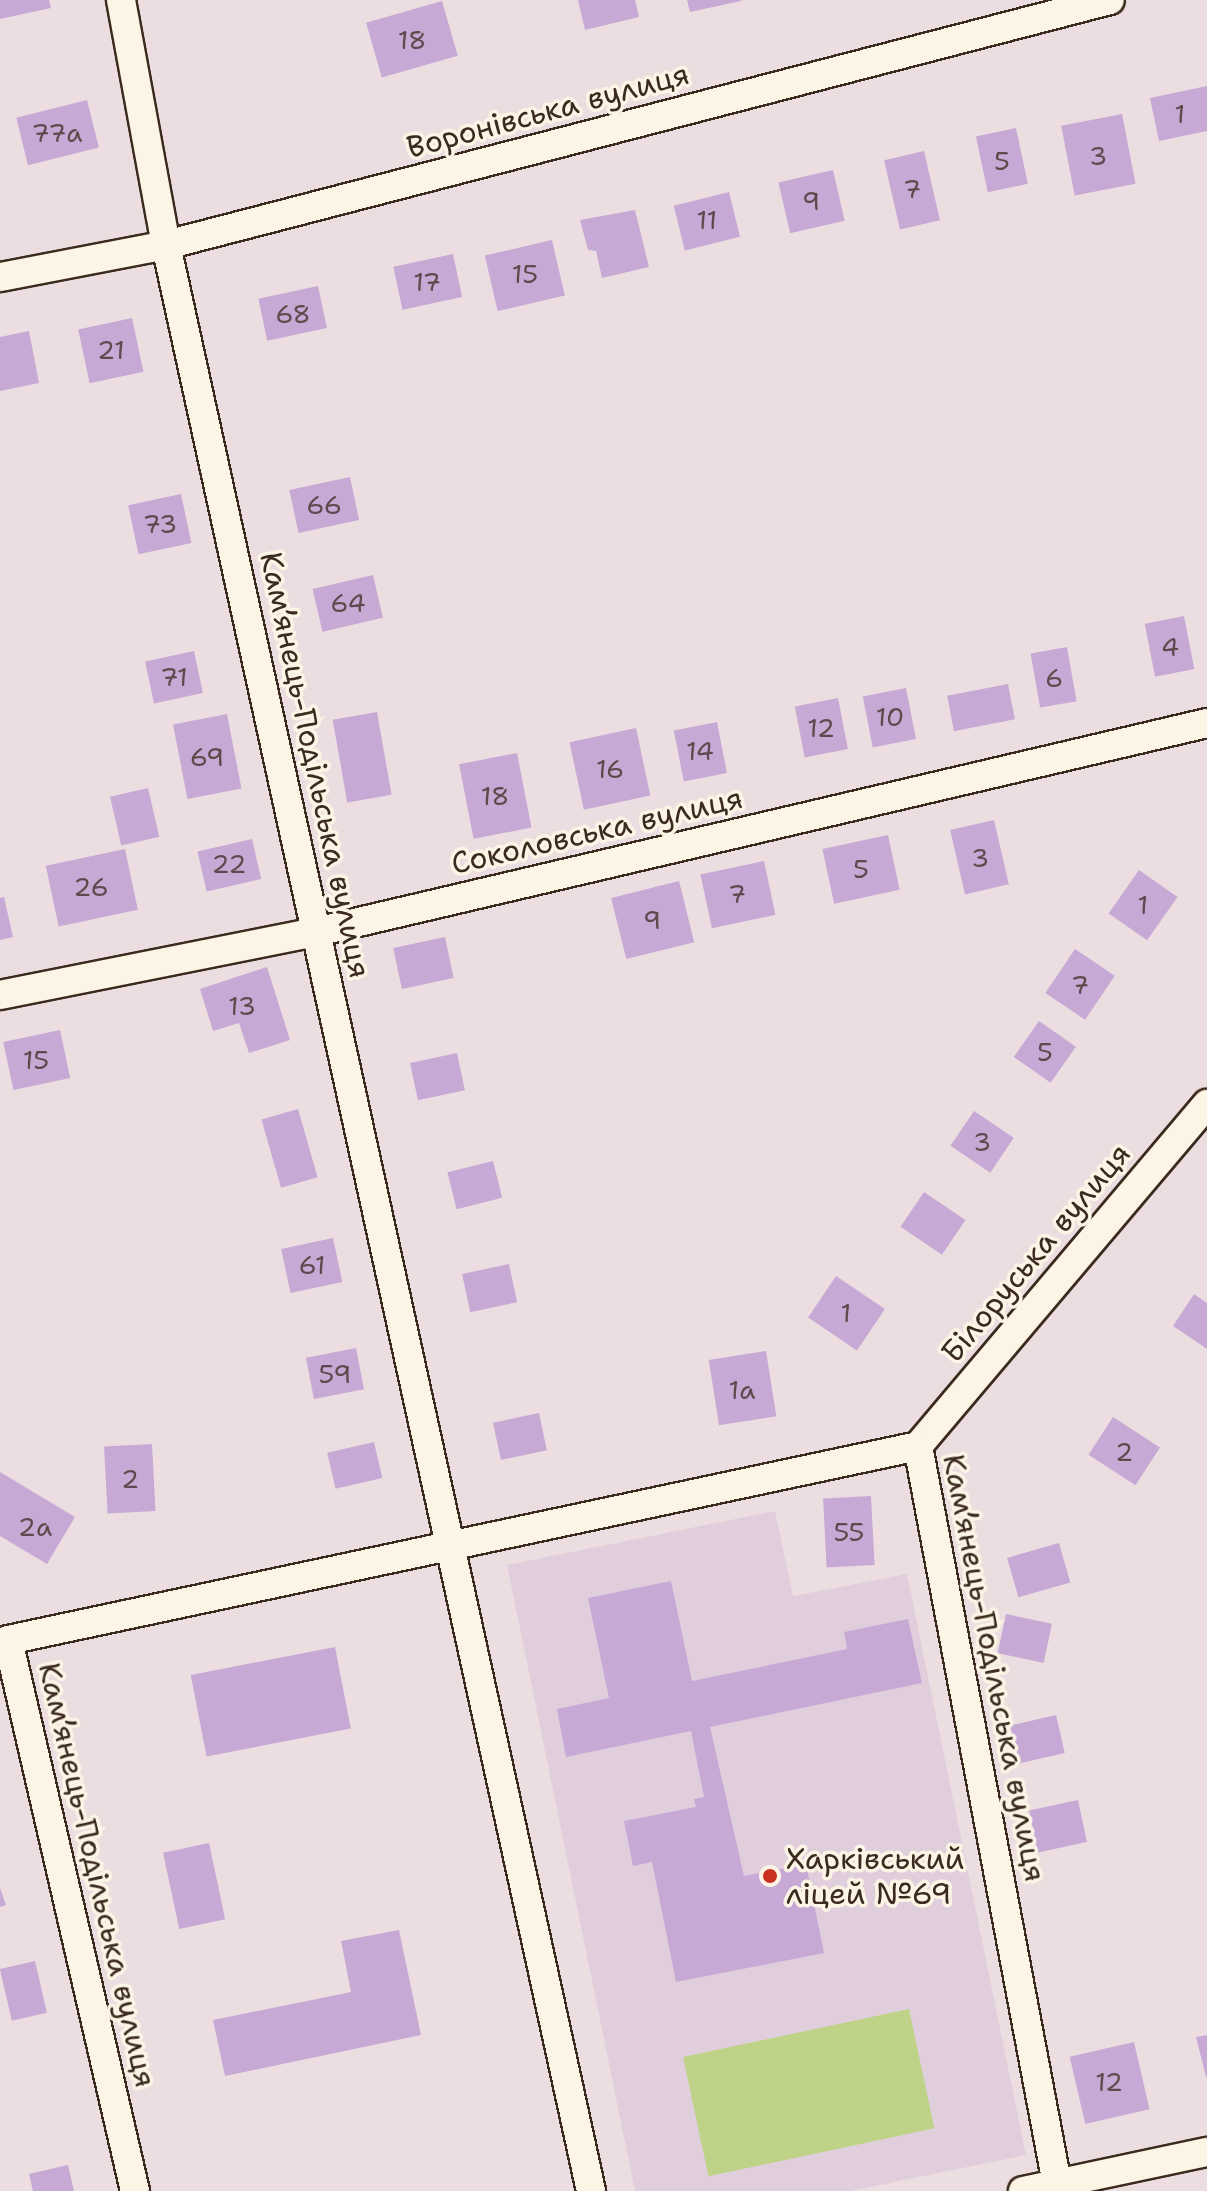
<!DOCTYPE html>
<html>
<head>
<meta charset="utf-8">
<style>
	body { margin:0 }
	#map { position:relative; width:1207px; height:2191px; overflow:hidden; background:#ecdee0; font-family:"Shantell Sans",sans-serif }
	div>[style] { position:absolute }
	[style*='--x'] { left:calc(var(--x)*1px); top:calc(var(--y)*1px); width:calc(var(--w)*1px); rotate:calc(var(--a)*1deg) }
	.built>* { inset:0; background:#e1cedd }
	.green>* { inset:0; background:#bfd388; transform-origin:0 0 }
	.building>* { inset:0; background:#c7a9d5; transform-origin:0 0 }
	.roads { filter:drop-shadow(2px 0 #3b2a1e) drop-shadow(-2px 0 #3b2a1e) drop-shadow(0 2px #3b2a1e) drop-shadow(0 -2px #3b2a1e) }
	.minor>* { height:28px; margin:-14px; padding:0 14px; transform-origin:14px; border-radius:14px; background:#fcf5e5 }
	.dots>* { width:22px; height:22px; translate:-50% -50%; box-sizing:border-box; border:4px solid #fcf5e5; border-radius:50% }
	span { translate:-50% -50%; white-space:nowrap; text-align:center; line-height:1.15; -webkit-text-stroke:7px #fcf5e5; paint-order:stroke }
	.number-label { font-size:26px; color:#5e4a4c }
	.number-label span { -webkit-text-stroke-width:0 }
	.street-label { font-size:30px; color:#3b2a1e }
	.poi-label { font-size:30px; color:#3b2a1e }
	.left { translate:0 -50%; text-align:left }
</style>
</head>
<body>
<div id="map">
	<div class="built">
		<div style="clip-path:polygon(775px 1511px,793px 1596px,907px 1574px,1026px 2155px,850px 2191px,635px 2191px,507px 1565px)"></div>
	</div>
	<div class="green">
		<div style="left:909px;top:2009px;width:122px;height:231px;rotate:78deg"></div>
	</div>
	<div class="building">
		<div style="clip-path:polygon(0 0,49px 0,51px 8px,0 19px)"></div>
		<div style="clip-path:polygon(578px 0,635px 0,639px 17px,585px 30px)"></div>
		<div style="clip-path:polygon(687px 0,741px 0,741px 1px,690px 12px)"></div>
		<div style="left:442px;top:1px;width:57px;height:79px;rotate:74deg"></div>
		<div style="clip-path:polygon(1207px 86px,1207px 131px,1159px 141px,1150px 98px)"></div>
		<div style="left:87px;top:100px;width:49px;height:73px;rotate:76deg"></div>
		<div style="left:1122px;top:114px;width:71px;height:62px;rotate:79deg"></div>
		<div style="left:1016px;top:128px;width:57px;height:41px;rotate:78deg"></div>
		<div style="left:924px;top:151px;width:71px;height:41px;rotate:77deg"></div>
		<div style="left:833px;top:170px;width:52px;height:56px;rotate:77deg"></div>
		<div style="left:729px;top:192px;width:46px;height:57px;rotate:76deg"></div>
		<div style="clip-path:polygon(635px 210px,649px 267px,602px 278px,596px 251px,588px 250px,580px 220px)"></div>
		<div style="left:552px;top:240px;width:57px;height:69px;rotate:77deg"></div>
		<div style="left:453px;top:254px;width:44px;height:61px;rotate:78deg"></div>
		<div style="left:318px;top:286px;width:43px;height:61px;rotate:78deg"></div>
		<div style="left:132px;top:318px;width:55px;height:55px;rotate:78deg"></div>
		<div style="clip-path:polygon(29px 331px,39px 383px,0 391px,0 337px)"></div>
		<div style="left:350px;top:477px;width:44px;height:62px;rotate:78deg"></div>
		<div style="left:181px;top:494px;width:50px;height:54px;rotate:78deg"></div>
		<div style="left:373px;top:575px;width:44px;height:62px;rotate:77deg"></div>
		<div style="left:1184px;top:616px;width:54px;height:40px;rotate:79deg"></div>
		<div style="left:1067px;top:647px;width:55px;height:37px;rotate:80deg"></div>
		<div style="left:194px;top:651px;width:43px;height:50px;rotate:78deg"></div>
		<div style="left:1008px;top:684px;width:36px;height:62px;rotate:79deg"></div>
		<div style="left:906px;top:688px;width:52px;height:44px;rotate:79deg"></div>
		<div style="left:838px;top:698px;width:52px;height:44px;rotate:79deg"></div>
		<div style="left:377px;top:712px;width:84px;height:45px;rotate:80deg"></div>
		<div style="left:227px;top:714px;width:76px;height:55px;rotate:79deg"></div>
		<div style="left:717px;top:722px;width:52px;height:44px;rotate:79deg"></div>
		<div style="left:636px;top:728px;width:69px;height:68px;rotate:78deg"></div>
		<div style="left:517px;top:753px;width:76px;height:59px;rotate:79deg"></div>
		<div style="left:148px;top:788px;width:50px;height:39px;rotate:77deg"></div>
		<div style="left:994px;top:820px;width:66px;height:45px;rotate:77deg"></div>
		<div style="left:888px;top:835px;width:56px;height:67px;rotate:78deg"></div>
		<div style="left:252px;top:839px;width:41px;height:56px;rotate:77deg"></div>
		<div style="left:125px;top:849px;width:62px;height:81px;rotate:78deg"></div>
		<div style="left:764px;top:861px;width:55px;height:65px;rotate:78deg"></div>
		<div style="left:1139px;top:870px;width:47px;height:53px;rotate:35deg"></div>
		<div style="left:679px;top:881px;width:63px;height:70px;rotate:76deg"></div>
		<div style="clip-path:polygon(4px 897px,13px 937px,0 940px,0 898px)"></div>
		<div style="left:445px;top:937px;width:42px;height:53px;rotate:78deg"></div>
		<div style="left:1075px;top:949px;width:48px;height:53px;rotate:34deg"></div>
		<div style="clip-path:polygon(267px 967px,290px 1040px,249px 1053px,239px 1023px,213px 1031px,200px 989px)"></div>
		<div style="left:1039px;top:1021px;width:45px;height:44px;rotate:35deg"></div>
		<div style="left:60px;top:1030px;width:49px;height:58px;rotate:78deg"></div>
		<div style="left:457px;top:1053px;width:38px;height:48px;rotate:78deg"></div>
		<div style="left:298px;top:1109px;width:71px;height:38px;rotate:74deg"></div>
		<div style="left:974px;top:1111px;width:48px;height:42px;rotate:34deg"></div>
		<div style="left:493px;top:1161px;width:38px;height:47px;rotate:76deg"></div>
		<div style="left:924px;top:1192px;width:50px;height:42px;rotate:34deg"></div>
		<div style="left:333px;top:1238px;width:45px;height:53px;rotate:78deg"></div>
		<div style="left:509px;top:1264px;width:39px;height:48px;rotate:78deg"></div>
		<div style="left:836px;top:1276px;width:59px;height:50px;rotate:34deg"></div>
		<div style="clip-path:polygon(1194px 1294px,1207px 1303px,1207px 1349px,1173px 1326px)"></div>
		<div style="left:356px;top:1348px;width:42px;height:51px;rotate:79deg"></div>
		<div style="left:766px;top:1351px;width:66px;height:58px;rotate:81deg"></div>
		<div style="left:539px;top:1413px;width:38px;height:47px;rotate:78deg"></div>
		<div style="left:1113px;top:1417px;width:56px;height:45px;rotate:33deg"></div>
		<div style="left:374px;top:1442px;width:37px;height:48px;rotate:77deg"></div>
		<div style="left:152px;top:1444px;width:67px;height:48px;rotate:87deg"></div>
		<div style="clip-path:polygon(0 1472px,75px 1517px,47px 1564px,0 1536px)"></div>
		<div style="left:871px;top:1496px;width:69px;height:48px;rotate:87deg"></div>
		<div style="left:1059px;top:1543px;width:41px;height:54px;rotate:74deg"></div>
		<div style="clip-path:polygon(671px 1581px,692px 1681px,847px 1649px,844px 1632px,908px 1619px,922px 1683px,710px 1727px,744px 1876px,806px 1864px,824px 1953px,676px 1982px,652px 1862px,633px 1866px,624px 1821px,696px 1807px,694px 1799px,704px 1797px,691px 1731px,566px 1757px,557px 1709px,609px 1698px,588px 1598px)"></div>
		<div style="left:1006px;top:1614px;width:47px;height:40px;rotate:12deg"></div>
		<div style="left:335px;top:1647px;width:83px;height:147px;rotate:79deg"></div>
		<div style="left:1056px;top:1715px;width:39px;height:47px;rotate:77deg"></div>
		<div style="left:1078px;top:1800px;width:43px;height:50px;rotate:78deg"></div>
		<div style="left:209px;top:1843px;width:78px;height:47px;rotate:78deg"></div>
		<div style="clip-path:polygon(0 1888px,6px 1905px,0 1907px)"></div>
		<div style="clip-path:polygon(399px 1930px,421px 2035px,225px 2076px,213px 2020px,351px 1992px,341px 1941px)"></div>
		<div style="left:35px;top:1961px;width:53px;height:36px;rotate:77deg"></div>
		<div style="clip-path:polygon(1207px 2035px,1207px 2077px,1206px 2077px,1196px 2037px)"></div>
		<div style="left:1134px;top:2042px;width:69px;height:66px;rotate:77deg"></div>
		<div style="clip-path:polygon(68px 2165px,74px 2191px,33px 2191px,29px 2174px)"></div>
	</div>
	<div class="roads">
		<div class="minor">
			<div style="--x:121;--y:0;--w:249;--a:79.6"></div>
			<div style="--x:166;--y:245;--w:1992;--a:77.68"></div>
			<div style="--x:0;--y:277;--w:169;--a:-10.9"></div>
			<div style="--x:166;--y:245;--w:975;--a:-14.55"></div>
			<div style="--x:0;--y:995;--w:322;--a:-11.3"></div>
			<div style="--x:316;--y:932;--w:915;--a:-13.2"></div>
			<div style="--x:918;--y:1446;--w:448;--a:-49.8"></div>
			<div style="--x:135;--y:2191;--w:565;--a:-102.98"></div>
			<div style="--x:8;--y:1640;--w:930;--a:-12.03"></div>
			<div style="--x:918;--y:1446;--w:751;--a:79.33"></div>
			<div style="--x:1023;--y:2191;--w:188;--a:-12"></div>
		</div>
	</div>
	<div class="dots">
		<div style="left:770px;top:1876px;background:#c8321e"></div>
	</div>
	<div class="number-label">
		<span style="left:412px;top:40px">18</span>
		<span style="left:1180px;top:114px">1</span>
		<span style="left:57px;top:133px">77а</span>
		<span style="left:1098px;top:156px">3</span>
		<span style="left:1002px;top:161px">5</span>
		<span style="left:912px;top:189px">7</span>
		<span style="left:811px;top:201px">9</span>
		<span style="left:707px;top:220px">11</span>
		<span style="left:525px;top:274px">15</span>
		<span style="left:427px;top:282px">17</span>
		<span style="left:293px;top:314px">68</span>
		<span style="left:111px;top:350px">21</span>
		<span style="left:324px;top:505px">66</span>
		<span style="left:160px;top:524px">73</span>
		<span style="left:348px;top:603px">64</span>
		<span style="left:1170px;top:647px">4</span>
		<span style="left:174px;top:677px">71</span>
		<span style="left:1054px;top:678px">6</span>
		<span style="left:890px;top:717px">10</span>
		<span style="left:821px;top:728px">12</span>
		<span style="left:700px;top:751px">14</span>
		<span style="left:207px;top:757px">69</span>
		<span style="left:610px;top:769px">16</span>
		<span style="left:495px;top:796px">18</span>
		<span style="left:980px;top:858px">3</span>
		<span style="left:229px;top:864px">22</span>
		<span style="left:861px;top:869px">5</span>
		<span style="left:91px;top:887px">26</span>
		<span style="left:737px;top:894px">7</span>
		<span style="left:1143px;top:905px">1</span>
		<span style="left:652px;top:920px">9</span>
		<span style="left:1080px;top:985px">7</span>
		<span style="left:242px;top:1006px">13</span>
		<span style="left:1045px;top:1052px">5</span>
		<span style="left:36px;top:1060px">15</span>
		<span style="left:982px;top:1142px">3</span>
		<span style="left:312px;top:1265px">61</span>
		<span style="left:846px;top:1313px">1</span>
		<span style="left:335px;top:1374px">59</span>
		<span style="left:742px;top:1390px">1а</span>
		<span style="left:1124px;top:1452px">2</span>
		<span style="left:130px;top:1479px">2</span>
		<span style="left:35px;top:1527px">2а</span>
		<span style="left:849px;top:1532px">55</span>
		<span style="left:1109px;top:2082px">12</span>
	</div>
	<div class="street-label">
		<span style="left:548px;top:111px;rotate:-15deg">Воронівська вулиця</span>
		<span style="left:315px;top:765px;rotate:78deg">Кам’янець-Подільська вулиця</span>
		<span style="left:597px;top:831px;rotate:-13deg">Соколовська вулиця</span>
		<span style="left:1036px;top:1253px;rotate:-50deg">Білоруська вулиця</span>
		<span style="left:994px;top:1668px;rotate:79deg">Кам’янець-Подільська вулиця</span>
		<span style="left:97px;top:1875px;rotate:77deg">Кам’янець-Подільська вулиця</span>
	</div>
	<div class="poi-label">
		<span class="left" style="left:786px;top:1876px">Харківський<br>ліцей №69</span>
	</div>
</div>
</body>
</html>
